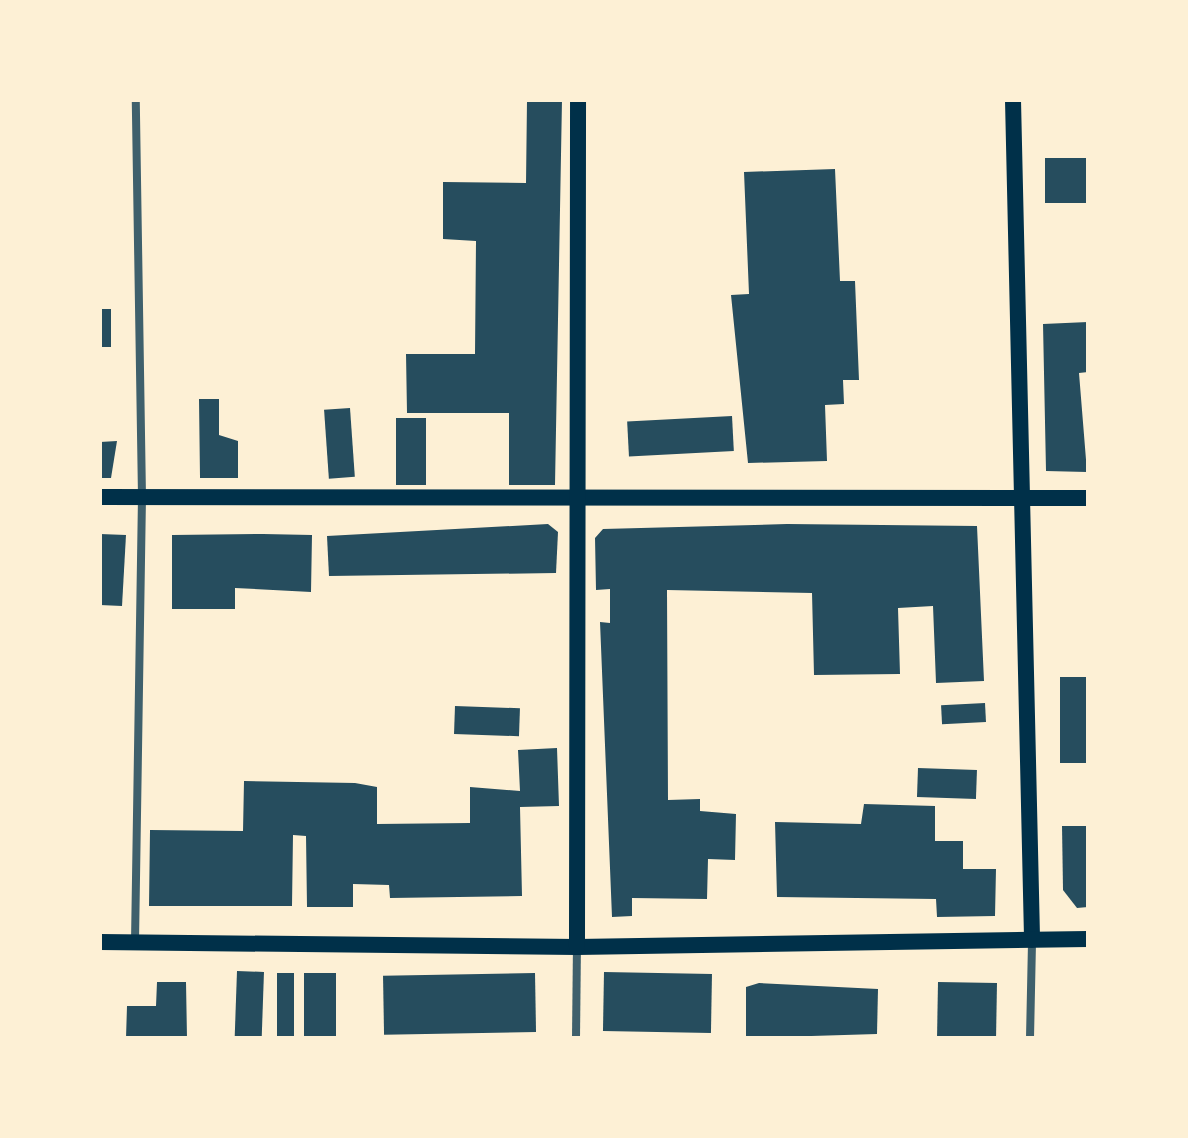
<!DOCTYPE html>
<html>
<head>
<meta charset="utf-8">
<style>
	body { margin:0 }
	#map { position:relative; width:1188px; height:1138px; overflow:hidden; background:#fdf0d5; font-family:Arial,sans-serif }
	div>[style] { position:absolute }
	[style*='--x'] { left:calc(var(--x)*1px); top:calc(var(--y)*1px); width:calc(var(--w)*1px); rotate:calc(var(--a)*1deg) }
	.building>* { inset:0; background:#264d5e; transform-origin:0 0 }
	.minor>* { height:8px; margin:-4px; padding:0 4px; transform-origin:4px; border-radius:4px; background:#3f606c }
	.secondary>* { height:16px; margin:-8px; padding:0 8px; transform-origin:8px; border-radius:8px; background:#003049 }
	span { translate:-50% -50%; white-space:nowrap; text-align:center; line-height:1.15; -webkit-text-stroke:8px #fdf0d5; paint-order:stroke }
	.frame { position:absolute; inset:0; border:102px solid #fdf0d5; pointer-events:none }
</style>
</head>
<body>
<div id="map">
	<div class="building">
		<div style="clip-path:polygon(527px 100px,562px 100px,555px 485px,509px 485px,509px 413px,407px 413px,406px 354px,475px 354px,476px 241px,443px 239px,443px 182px,526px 183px)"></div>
		<div style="left:1088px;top:158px;width:45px;height:43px;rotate:90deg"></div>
		<div style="clip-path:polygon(835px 169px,840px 281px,855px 281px,859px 380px,843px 380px,844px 404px,825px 405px,827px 461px,748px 463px,731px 295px,749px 294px,744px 172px)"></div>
		<div style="left:100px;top:309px;width:11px;height:38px"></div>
		<div style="clip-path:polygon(1088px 322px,1088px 372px,1079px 373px,1087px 472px,1046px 471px,1043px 324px)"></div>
		<div style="clip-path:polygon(199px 399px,219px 399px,219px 435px,238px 441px,238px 478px,200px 478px)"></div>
		<div style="left:350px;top:408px;width:69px;height:26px;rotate:86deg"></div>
		<div style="left:732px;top:416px;width:35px;height:105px;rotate:87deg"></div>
		<div style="left:396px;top:418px;width:30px;height:67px"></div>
		<div style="clip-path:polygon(117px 441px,111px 478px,100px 478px,100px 442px)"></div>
		<div style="clip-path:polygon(548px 524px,558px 532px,556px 573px,329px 576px,327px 536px)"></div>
		<div style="clip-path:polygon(787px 524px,977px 526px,984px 681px,936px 683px,933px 606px,898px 608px,900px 674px,814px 675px,812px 593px,667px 590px,668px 800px,700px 799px,700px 811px,736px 814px,735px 860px,708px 859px,707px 899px,632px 898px,632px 916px,612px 917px,600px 622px,610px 623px,610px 589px,596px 590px,595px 538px,603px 529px)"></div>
		<div style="clip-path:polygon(100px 534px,126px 535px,122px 606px,100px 605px)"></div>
		<div style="clip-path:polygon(263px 534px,312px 535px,311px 592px,235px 588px,235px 609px,172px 609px,172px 535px)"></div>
		<div style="left:1088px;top:677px;width:86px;height:28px;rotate:90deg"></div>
		<div style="left:985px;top:703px;width:19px;height:44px;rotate:87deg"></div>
		<div style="left:455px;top:706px;width:65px;height:28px;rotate:2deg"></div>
		<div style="clip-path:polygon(557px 748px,559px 806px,520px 807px,522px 896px,390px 898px,389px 885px,353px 884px,353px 907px,307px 907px,306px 836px,293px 835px,292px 906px,149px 906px,150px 830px,243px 831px,244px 781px,355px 783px,377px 787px,377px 824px,470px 823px,470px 787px,520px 791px,518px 750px)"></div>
		<div style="left:918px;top:768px;width:59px;height:29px;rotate:2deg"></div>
		<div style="clip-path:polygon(864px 804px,935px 806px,935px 841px,963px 841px,963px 869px,996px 869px,995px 916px,937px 917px,936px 899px,777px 897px,775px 822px,861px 824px)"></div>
		<div style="clip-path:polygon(1062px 826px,1088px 826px,1088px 907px,1077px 908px,1063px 890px)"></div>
		<div style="left:237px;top:971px;width:27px;height:67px;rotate:2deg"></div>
		<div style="left:604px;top:972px;width:108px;height:59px;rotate:1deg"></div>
		<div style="left:277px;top:973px;width:17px;height:65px"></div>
		<div style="left:336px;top:973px;width:65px;height:32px;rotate:90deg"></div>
		<div style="left:535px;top:973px;width:59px;height:152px;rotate:89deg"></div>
		<div style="clip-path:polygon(157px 982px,186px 982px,187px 1038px,126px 1038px,127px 1006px,156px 1006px)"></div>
		<div style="left:938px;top:982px;width:59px;height:56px;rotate:1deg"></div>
		<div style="clip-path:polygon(759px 983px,878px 989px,877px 1034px,746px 1038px,746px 987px)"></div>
	</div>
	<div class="minor">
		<div style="--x:135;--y:942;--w:445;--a:-89.1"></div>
		<div style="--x:142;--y:497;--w:397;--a:-90.9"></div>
		<div style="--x:576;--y:1038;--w:90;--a:-89.4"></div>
		<div style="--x:1030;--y:1038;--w:98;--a:-88.8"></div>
	</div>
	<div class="secondary">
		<div style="--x:1013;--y:100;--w:840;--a:88.7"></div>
		<div style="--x:100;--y:497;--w:988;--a:0.06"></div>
		<div style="--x:100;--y:942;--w:477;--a:0.6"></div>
		<div style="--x:577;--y:947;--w:511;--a:-0.9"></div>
		<div style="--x:577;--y:947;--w:847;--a:-89.93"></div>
	</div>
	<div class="frame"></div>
</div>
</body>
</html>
